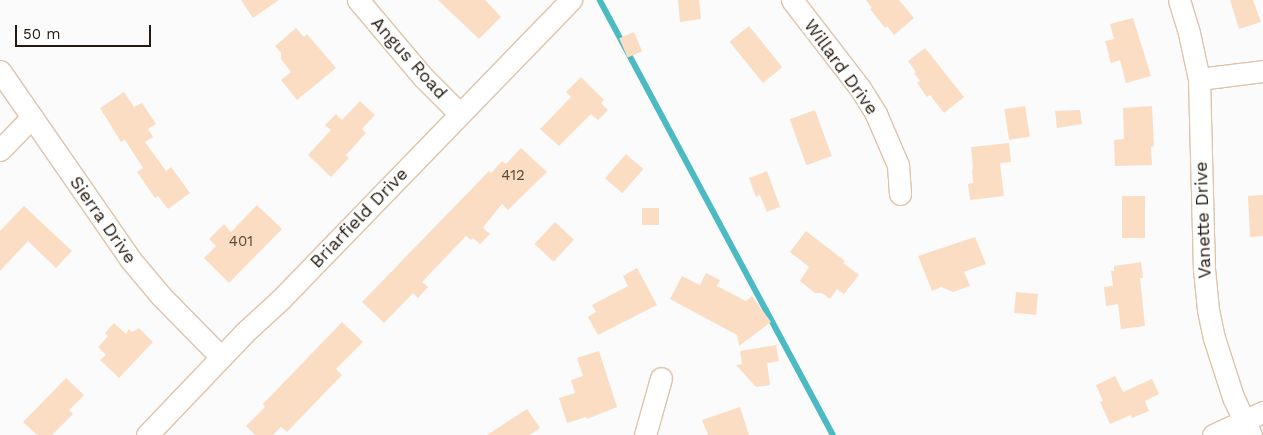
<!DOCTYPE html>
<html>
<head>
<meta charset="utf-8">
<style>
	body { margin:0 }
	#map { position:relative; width:1263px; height:435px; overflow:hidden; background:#fbfbfb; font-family:"Work Sans",sans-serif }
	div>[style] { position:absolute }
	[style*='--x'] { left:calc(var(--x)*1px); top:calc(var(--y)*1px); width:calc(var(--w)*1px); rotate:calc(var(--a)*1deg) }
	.stream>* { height:5.5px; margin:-2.75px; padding:0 2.75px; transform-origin:2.75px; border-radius:2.75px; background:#4bbac2 }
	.building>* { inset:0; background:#fbddc3; transform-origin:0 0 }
	.roads { filter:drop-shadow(1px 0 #dec4a8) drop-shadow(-1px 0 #dec4a8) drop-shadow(0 1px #dec4a8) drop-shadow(0 -1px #dec4a8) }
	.minor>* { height:21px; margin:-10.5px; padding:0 10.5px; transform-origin:10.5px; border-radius:10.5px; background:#fff }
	span { translate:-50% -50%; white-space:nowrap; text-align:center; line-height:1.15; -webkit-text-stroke:4px #fff; paint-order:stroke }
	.number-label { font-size:15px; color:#594a3c }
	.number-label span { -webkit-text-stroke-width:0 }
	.street-label { font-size:18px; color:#23190f }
	.scale { position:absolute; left:15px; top:25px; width:136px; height:22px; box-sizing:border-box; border:2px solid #23190f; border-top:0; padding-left:6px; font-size:15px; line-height:18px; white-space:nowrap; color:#23190f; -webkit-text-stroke:4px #fff; paint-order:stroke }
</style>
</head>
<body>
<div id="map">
	<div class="stream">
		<div style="--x:600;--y:0;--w:493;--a:61.8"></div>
	</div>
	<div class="building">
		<div style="clip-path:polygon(241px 0,279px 0,253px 18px)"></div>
		<div style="clip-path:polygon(438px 0,485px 0,501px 17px,479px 39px)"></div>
		<div style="clip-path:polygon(678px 0,699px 0,701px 19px,680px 22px)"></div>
		<div style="clip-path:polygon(866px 0,899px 0,914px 18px,894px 35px,887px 26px,885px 28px,870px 9px,872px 8px)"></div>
		<div style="clip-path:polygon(1230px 0,1253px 0,1261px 22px,1239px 29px)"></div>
		<div style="clip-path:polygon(1133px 18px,1151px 76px,1126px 83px,1120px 60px,1111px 63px,1105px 41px,1114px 39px,1110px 24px)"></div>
		<div style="left:749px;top:26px;width:53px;height:25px;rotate:51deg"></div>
		<div style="clip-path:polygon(296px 28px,304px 37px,307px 34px,336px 68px,297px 100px,281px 80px,291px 72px,281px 59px,281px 53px,275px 46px)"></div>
		<div style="left:634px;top:32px;width:21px;height:16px;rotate:67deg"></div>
		<div style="clip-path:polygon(925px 48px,964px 97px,944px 113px,930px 95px,927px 97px,917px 83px,920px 81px,914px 73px,916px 72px,908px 61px)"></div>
		<div style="clip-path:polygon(581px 77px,604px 100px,601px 103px,608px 110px,598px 120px,591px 114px,559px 146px,540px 129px,571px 97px,566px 92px)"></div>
		<div style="clip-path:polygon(124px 92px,134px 107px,142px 103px,156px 124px,148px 129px,153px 137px,145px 142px,166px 171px,171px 167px,190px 193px,168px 209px,158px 196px,155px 198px,137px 172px,143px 168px,125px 140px,121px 142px,100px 108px)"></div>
		<div style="clip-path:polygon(360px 101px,375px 115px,362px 129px,366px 133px,346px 155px,349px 158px,331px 177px,308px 155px,331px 130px,325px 125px,336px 114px,342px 120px)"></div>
		<div style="left:1025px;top:106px;width:31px;height:21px;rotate:81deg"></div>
		<div style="clip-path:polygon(1152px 106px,1154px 146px,1151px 147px,1152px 165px,1115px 166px,1114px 140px,1124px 139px,1123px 108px)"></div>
		<div style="left:815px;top:110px;width:49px;height:27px;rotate:70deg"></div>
		<div style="clip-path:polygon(1080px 110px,1082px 124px,1057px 128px,1055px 111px)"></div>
		<div style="clip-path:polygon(1009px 143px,1011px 162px,1000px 163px,1004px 196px,970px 200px,968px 184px,973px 183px,972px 170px,973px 169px,971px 147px)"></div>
		<div style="clip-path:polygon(521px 148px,547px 172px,508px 210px,502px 204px,485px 225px,483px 228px,490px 234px,480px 244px,473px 238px,471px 240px,466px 236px,422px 282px,428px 287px,418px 298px,413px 293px,384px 323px,362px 302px,489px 171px,491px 173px,502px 161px,506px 164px)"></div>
		<div style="left:626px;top:154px;width:23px;height:32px;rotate:41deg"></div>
		<div style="clip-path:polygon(767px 171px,780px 207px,767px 212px,760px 195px,756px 197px,749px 178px)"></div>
		<div style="clip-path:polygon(1263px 195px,1263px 236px,1250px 237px,1248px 196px)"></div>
		<div style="left:1122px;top:196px;width:23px;height:42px"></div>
		<div style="clip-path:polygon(257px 205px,282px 229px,229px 283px,204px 258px,216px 246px,209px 239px,224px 224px,231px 232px)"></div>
		<div style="clip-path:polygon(24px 206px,72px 251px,56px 268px,28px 241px,0 271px,0 231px)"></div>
		<div style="left:642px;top:208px;width:17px;height:17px"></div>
		<div style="left:555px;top:222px;width:26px;height:30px;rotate:43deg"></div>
		<div style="clip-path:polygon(806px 231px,845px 261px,843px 263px,859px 275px,844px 294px,837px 289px,830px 299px,822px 293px,815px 293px,800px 281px,809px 267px,790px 252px)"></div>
		<div style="clip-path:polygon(975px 237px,986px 264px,964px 272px,970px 286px,953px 292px,941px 287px,932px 291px,918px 256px)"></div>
		<div style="clip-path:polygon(1141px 262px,1143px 278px,1140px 278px,1145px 326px,1121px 329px,1118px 304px,1106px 306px,1104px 287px,1113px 286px,1111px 271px,1114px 271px,1114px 266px)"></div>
		<div style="clip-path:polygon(637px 268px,657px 305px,598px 335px,588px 317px,596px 312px,592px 305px,628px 286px,623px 276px)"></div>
		<div style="clip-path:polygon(706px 273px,720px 280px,717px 286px,746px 301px,752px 296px,771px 322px,739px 346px,737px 335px,670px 299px,682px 276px,700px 285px)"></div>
		<div style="left:1016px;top:292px;width:22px;height:21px;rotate:5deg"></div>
		<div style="clip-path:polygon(342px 322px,363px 342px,336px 369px,342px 375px,287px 432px,281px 427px,273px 435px,255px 435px,246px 426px,265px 407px,263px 404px)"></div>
		<div style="clip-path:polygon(114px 323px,126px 334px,129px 329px,132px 332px,139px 328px,153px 342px,119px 378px,100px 360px,106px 355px,98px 347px,108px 336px,105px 333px)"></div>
		<div style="clip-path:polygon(776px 345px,779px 361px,767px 363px,770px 385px,756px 387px,736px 365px,742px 364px,740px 351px)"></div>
		<div style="clip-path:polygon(599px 351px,617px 407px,587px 419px,586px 417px,567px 423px,559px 398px,575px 393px,571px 380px,583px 376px,577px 358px)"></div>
		<div style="clip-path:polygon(1115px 376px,1123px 392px,1152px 379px,1159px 394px,1145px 401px,1149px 411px,1132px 418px,1131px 415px,1110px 424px,1100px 402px,1103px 401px,1096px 385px)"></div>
		<div style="clip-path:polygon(66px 378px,84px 395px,69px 410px,73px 414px,52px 435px,37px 435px,23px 422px)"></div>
		<div style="clip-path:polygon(740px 407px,749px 435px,708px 435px,702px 420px)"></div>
		<div style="clip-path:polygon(527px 409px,540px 428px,530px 435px,487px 435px)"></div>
	</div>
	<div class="roads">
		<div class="minor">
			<div style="--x:358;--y:0;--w:102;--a:49.8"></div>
			<div style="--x:424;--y:78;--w:51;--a:45"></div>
			<div style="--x:792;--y:0;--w:111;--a:52.3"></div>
			<div style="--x:860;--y:88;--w:31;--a:58"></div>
			<div style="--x:876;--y:114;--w:56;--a:66.7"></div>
			<div style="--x:898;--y:165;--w:29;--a:86"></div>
			<div style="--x:1179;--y:0;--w:34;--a:73"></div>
			<div style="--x:1189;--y:33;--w:47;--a:77.7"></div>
			<div style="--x:1199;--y:79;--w:190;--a:88.5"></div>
			<div style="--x:1204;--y:269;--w:41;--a:84.4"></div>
			<div style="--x:1208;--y:310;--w:29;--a:78"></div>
			<div style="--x:1214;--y:338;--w:62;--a:72.1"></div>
			<div style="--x:1233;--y:397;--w:42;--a:64.7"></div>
			<div style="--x:0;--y:71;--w:229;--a:55.3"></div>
			<div style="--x:130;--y:259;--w:48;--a:50"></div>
			<div style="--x:161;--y:296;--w:86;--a:45.5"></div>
			<div style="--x:1199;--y:79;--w:64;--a:-7.1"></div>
			<div style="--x:0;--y:150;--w:46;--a:-45.9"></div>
			<div style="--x:147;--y:435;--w:141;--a:-46.4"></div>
			<div style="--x:244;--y:333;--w:50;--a:-42.6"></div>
			<div style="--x:281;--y:299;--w:417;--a:-45.9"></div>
			<div style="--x:645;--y:435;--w:59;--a:-74.3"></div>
			<div style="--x:1213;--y:435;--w:55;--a:-24.7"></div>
		</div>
	</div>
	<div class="number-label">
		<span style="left:513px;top:176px">412</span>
		<span style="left:241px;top:242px">401</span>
	</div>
	<div class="street-label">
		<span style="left:409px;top:58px;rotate:48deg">Angus Road</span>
		<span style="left:841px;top:67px;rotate:54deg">Willard Drive</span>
		<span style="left:359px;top:218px;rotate:-46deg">Briarfield Drive</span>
		<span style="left:103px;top:220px;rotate:55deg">Sierra Drive</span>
		<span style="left:1203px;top:220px;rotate:-92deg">Vanette Drive</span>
	</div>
	<div class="scale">50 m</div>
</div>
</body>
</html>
